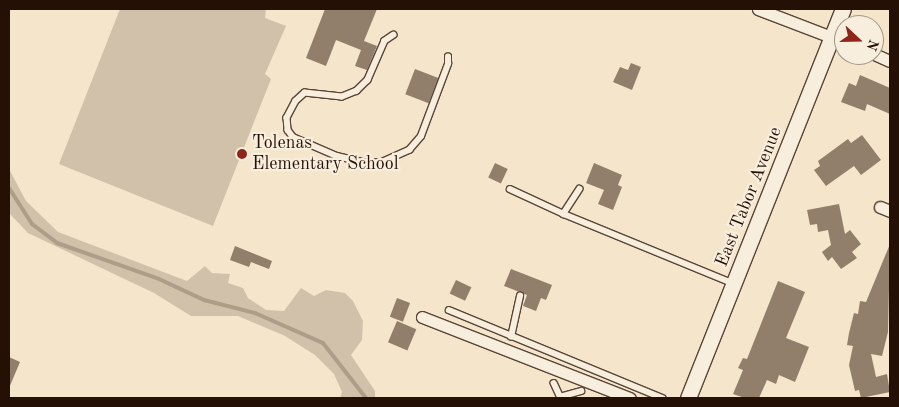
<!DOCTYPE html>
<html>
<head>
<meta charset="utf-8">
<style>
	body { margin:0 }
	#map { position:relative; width:899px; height:407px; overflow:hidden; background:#f4e5cb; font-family:"Old Standard TT",serif }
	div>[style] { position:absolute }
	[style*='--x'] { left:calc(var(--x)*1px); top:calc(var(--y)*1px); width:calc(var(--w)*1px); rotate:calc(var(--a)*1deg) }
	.green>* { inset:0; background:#d1c1aa }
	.stream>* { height:4px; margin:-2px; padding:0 2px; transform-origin:2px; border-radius:2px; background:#ae9d88 }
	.building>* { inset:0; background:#917f6c; transform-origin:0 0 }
	.roads { filter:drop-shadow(1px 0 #594537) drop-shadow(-1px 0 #594537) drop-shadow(0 1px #594537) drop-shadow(0 -1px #594537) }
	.lane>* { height:5.5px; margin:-2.75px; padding:0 2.75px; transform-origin:2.75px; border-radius:2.75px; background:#f8eedd }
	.street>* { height:11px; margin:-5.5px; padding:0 5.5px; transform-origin:5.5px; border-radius:5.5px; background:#f8eedd }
	.secondary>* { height:15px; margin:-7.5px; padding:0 7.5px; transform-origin:7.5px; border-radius:7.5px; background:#f8eedd }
	.dots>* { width:14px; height:14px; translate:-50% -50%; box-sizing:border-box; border:2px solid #f8eedd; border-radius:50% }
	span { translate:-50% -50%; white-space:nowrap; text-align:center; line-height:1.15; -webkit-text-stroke:4.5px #f8eedd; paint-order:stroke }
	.poi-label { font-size:18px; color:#251006 }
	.left { translate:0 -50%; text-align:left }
	.street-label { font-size:18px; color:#251006 }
	.frame { position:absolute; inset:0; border:10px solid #251006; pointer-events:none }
	.north { position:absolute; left:834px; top:15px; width:50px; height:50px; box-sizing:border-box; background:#f8eedd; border:1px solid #a49587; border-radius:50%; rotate:111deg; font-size:14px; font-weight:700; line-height:20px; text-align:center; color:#251006 }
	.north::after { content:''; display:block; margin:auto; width:18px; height:22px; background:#8f2418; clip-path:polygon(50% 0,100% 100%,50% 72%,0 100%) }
</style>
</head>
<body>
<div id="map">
	<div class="green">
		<div style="clip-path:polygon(120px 9px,266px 9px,265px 18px,286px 26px,265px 74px,271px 79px,213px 226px,59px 164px)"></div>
		<div style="clip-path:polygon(9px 169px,26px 201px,58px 232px,187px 281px,205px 266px,212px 273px,230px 274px,228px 283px,243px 288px,248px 298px,266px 310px,284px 311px,301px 288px,314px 296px,326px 290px,345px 293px,353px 301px,363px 321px,362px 340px,351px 355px,375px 391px,375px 398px,340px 398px,342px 392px,334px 374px,315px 355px,285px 336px,238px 316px,191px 316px,154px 293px,28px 233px,9px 213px)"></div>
	</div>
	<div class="stream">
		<div style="--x:9;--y:188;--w:43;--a:57.4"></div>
		<div style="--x:32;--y:224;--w:31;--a:37"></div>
		<div style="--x:57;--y:243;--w:108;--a:19.4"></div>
		<div style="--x:159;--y:279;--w:50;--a:25"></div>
		<div style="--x:204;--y:300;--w:53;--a:14.3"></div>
		<div style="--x:255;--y:313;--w:74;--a:23.8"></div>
		<div style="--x:323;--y:343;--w:70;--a:52"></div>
	</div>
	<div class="building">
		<div style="clip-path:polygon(325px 9px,377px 9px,364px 41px,377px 46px,367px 70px,355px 66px,361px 50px,336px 40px,326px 66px,306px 58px)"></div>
		<div style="clip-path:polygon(631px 63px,641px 67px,632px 90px,613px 82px,620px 67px,628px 70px)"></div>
		<div style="left:415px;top:69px;width:25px;height:27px;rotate:21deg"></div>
		<div style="clip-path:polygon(860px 75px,890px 88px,890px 114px,867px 104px,865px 111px,841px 102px,849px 83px,856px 86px)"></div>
		<div style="clip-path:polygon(862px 135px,881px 160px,861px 175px,854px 166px,826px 186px,814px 170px,820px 166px,818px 161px,848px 139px,851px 143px)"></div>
		<div style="left:495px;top:163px;width:14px;height:16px;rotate:25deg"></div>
		<div style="clip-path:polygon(594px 163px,622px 175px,618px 185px,622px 187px,613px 210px,598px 204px,604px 190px,586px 183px)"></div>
		<div style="clip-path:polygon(839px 204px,845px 234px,850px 230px,861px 244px,852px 252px,857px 258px,841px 269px,832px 257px,828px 261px,822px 252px,831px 245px,828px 230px,818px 232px,817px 224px,810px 225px,807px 210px)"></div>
		<div style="clip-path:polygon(890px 244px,888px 332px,882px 356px,871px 354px,876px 377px,887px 374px,890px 392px,861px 398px,859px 390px,855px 391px,849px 365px,853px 346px,847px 345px,849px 333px,854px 313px,858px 314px,860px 301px,866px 302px)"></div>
		<div style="clip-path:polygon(235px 246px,272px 261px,269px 269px,251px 262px,249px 267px,230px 260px)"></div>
		<div style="clip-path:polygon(511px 269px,552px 285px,546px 300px,541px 298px,536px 311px,523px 306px,527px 295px,504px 286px)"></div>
		<div style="left:456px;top:280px;width:17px;height:15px;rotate:25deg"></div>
		<div style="clip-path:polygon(778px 281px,805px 292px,786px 338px,809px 347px,795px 382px,779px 375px,776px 384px,767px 380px,759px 398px,745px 398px,733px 394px,743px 370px,738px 368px,743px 358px,747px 359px)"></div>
		<div style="left:397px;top:298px;width:14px;height:20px;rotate:21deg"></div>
		<div style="left:397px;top:321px;width:21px;height:23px;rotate:23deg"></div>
		<div style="clip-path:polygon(9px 357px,20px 362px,9px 388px)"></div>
	</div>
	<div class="roads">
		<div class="lane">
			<div style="--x:394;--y:35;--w:11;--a:146"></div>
			<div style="--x:385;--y:41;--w:43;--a:113.6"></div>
			<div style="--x:368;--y:80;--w:16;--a:135"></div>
			<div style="--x:357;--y:91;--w:16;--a:158"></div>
			<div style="--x:342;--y:97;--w:37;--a:-174"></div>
			<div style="--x:305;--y:93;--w:12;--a:138"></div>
			<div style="--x:296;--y:101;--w:19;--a:118"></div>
			<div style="--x:287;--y:118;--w:12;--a:85"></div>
			<div style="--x:288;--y:130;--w:9;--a:54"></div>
			<div style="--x:293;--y:137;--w:48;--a:23.4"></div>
			<div style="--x:337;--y:156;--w:32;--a:13"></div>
			<div style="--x:368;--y:163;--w:14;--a:-4"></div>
			<div style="--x:382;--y:162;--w:30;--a:-24"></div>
			<div style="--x:409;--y:150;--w:18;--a:-49"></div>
			<div style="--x:421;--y:136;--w:77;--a:-69.4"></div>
			<div style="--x:448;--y:64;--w:7;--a:-90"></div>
			<div style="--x:510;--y:189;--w:60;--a:24.8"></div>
			<div style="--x:580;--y:189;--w:30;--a:123"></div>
			<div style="--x:564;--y:214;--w:182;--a:22.3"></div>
			<div style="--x:449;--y:310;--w:231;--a:22.4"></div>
			<div style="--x:511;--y:337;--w:42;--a:-77.6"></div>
			<div style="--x:554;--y:383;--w:17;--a:65"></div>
			<div style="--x:560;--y:397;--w:22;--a:-16"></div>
		</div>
		<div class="street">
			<div style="--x:758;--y:9;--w:92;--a:21"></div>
			<div style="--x:874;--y:54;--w:17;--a:24"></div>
			<div style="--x:880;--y:207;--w:11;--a:22"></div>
			<div style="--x:422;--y:317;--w:223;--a:21.3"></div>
		</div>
		<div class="secondary">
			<div style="--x:688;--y:398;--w:419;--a:-68.3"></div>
		</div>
	</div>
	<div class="dots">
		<div style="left:242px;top:154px;background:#8f2418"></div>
	</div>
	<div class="poi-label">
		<span class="left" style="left:252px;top:154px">Tolenas<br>Elementary School</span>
	</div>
	<div class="street-label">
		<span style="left:749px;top:197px;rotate:-68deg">East Tabor Avenue</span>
	</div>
	<div class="frame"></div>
	<div class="north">N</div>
</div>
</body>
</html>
